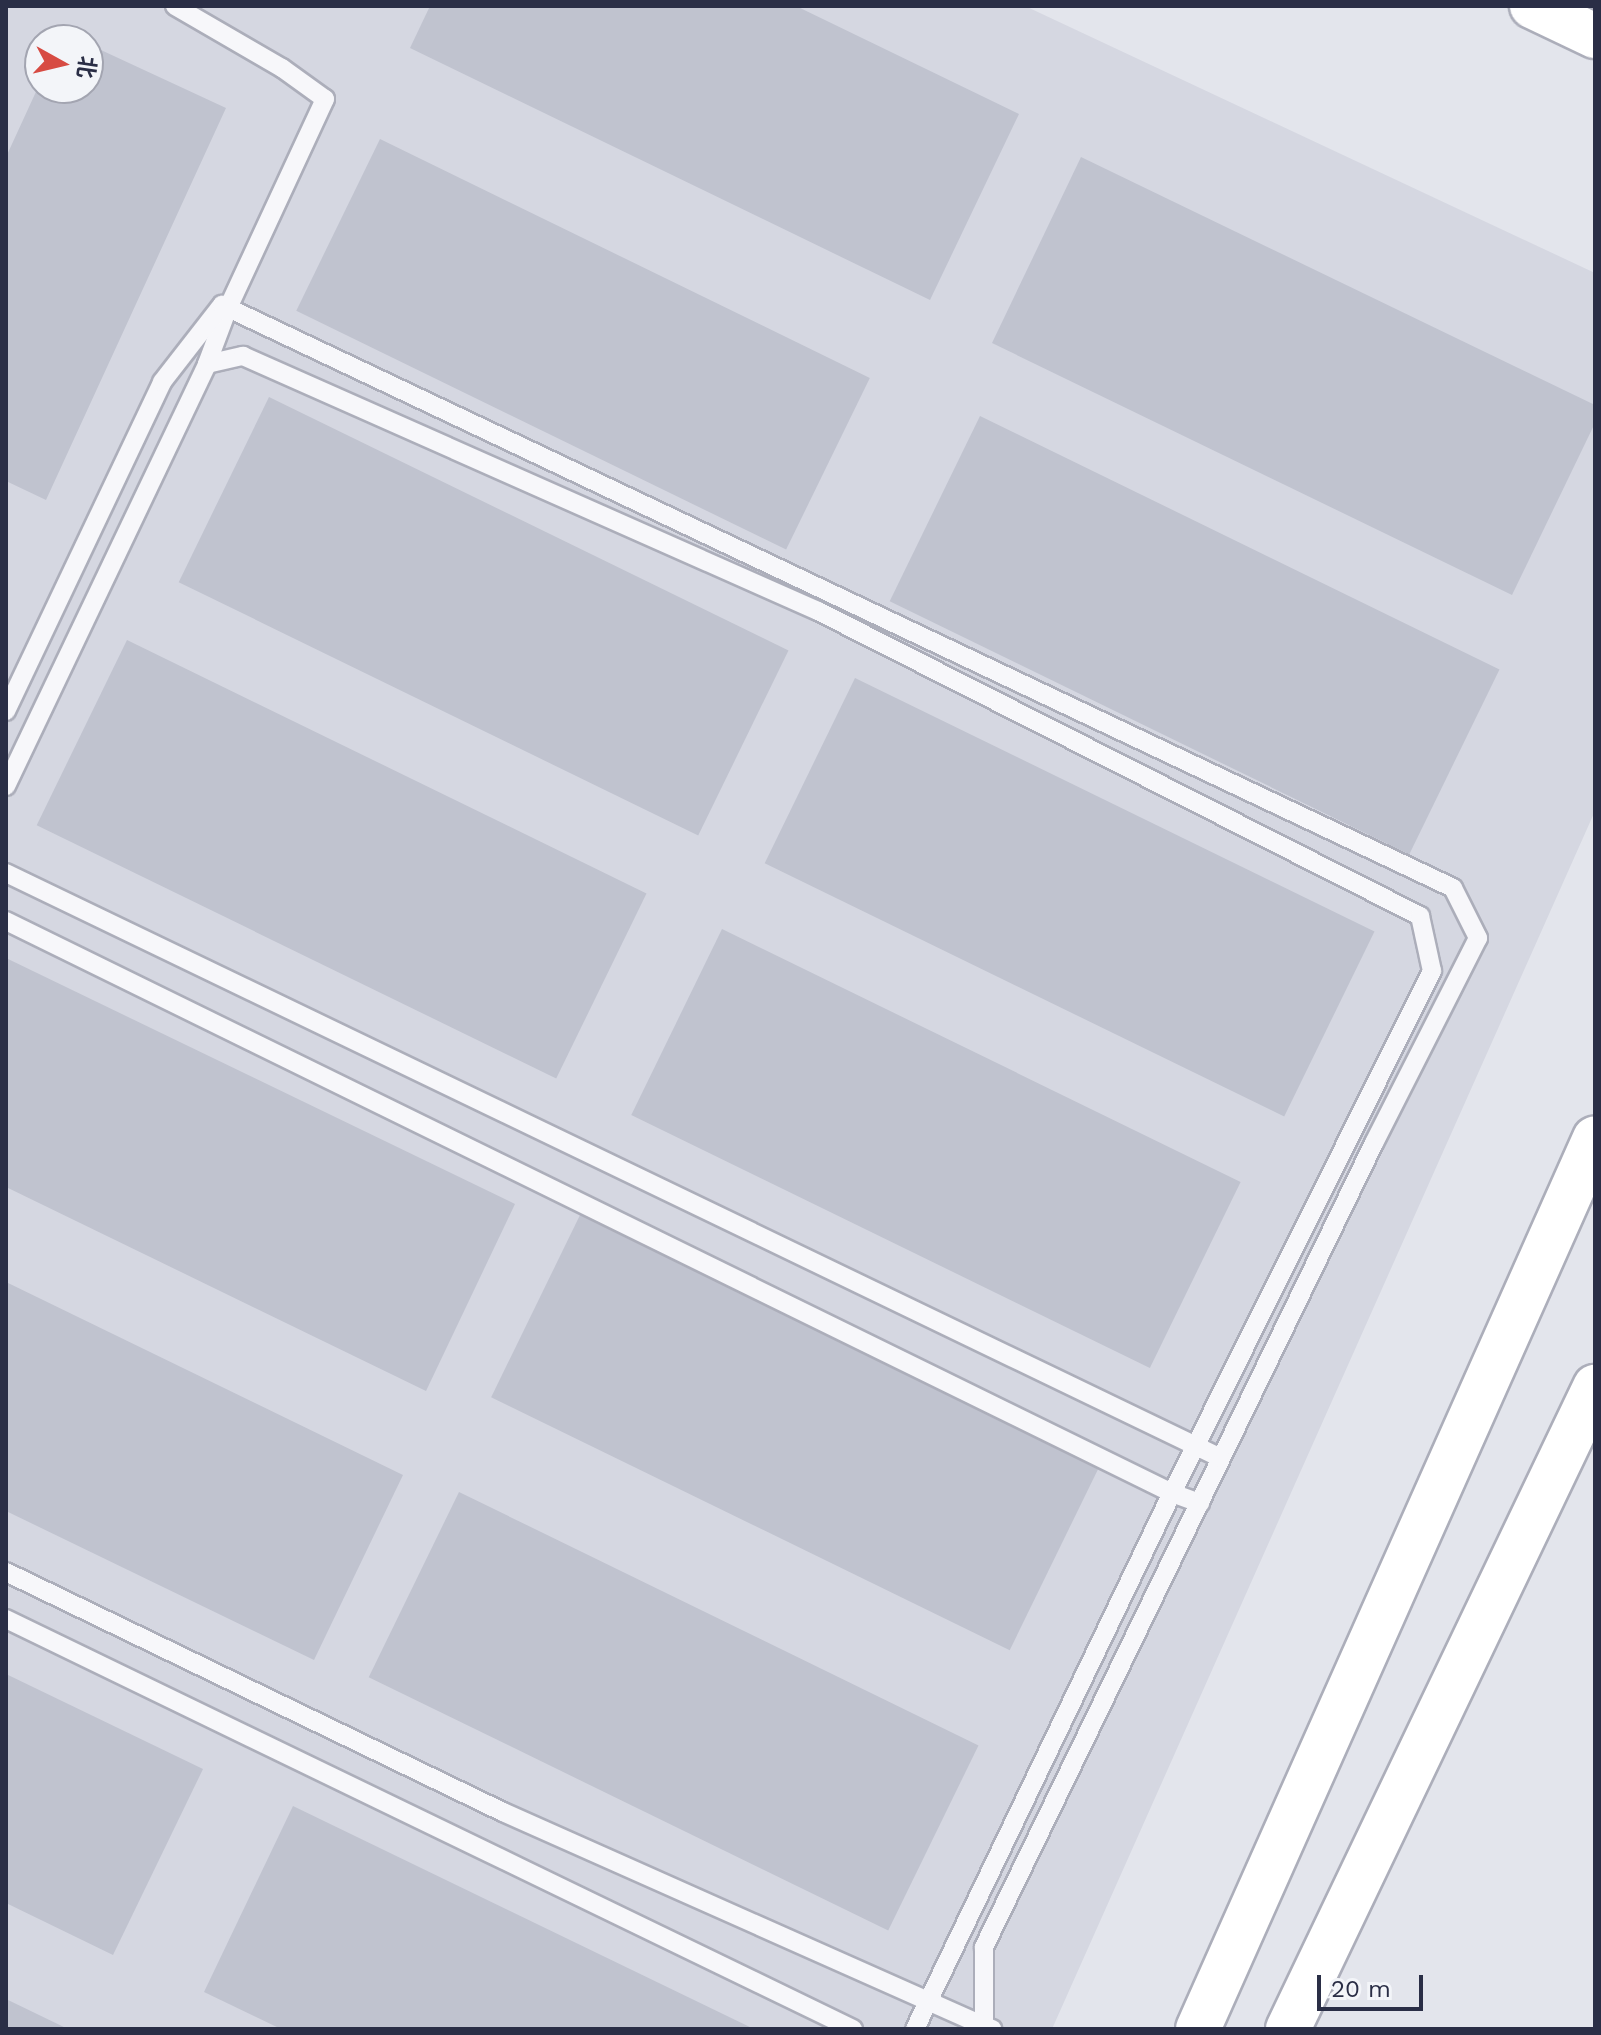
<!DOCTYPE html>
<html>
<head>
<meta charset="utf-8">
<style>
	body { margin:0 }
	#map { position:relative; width:1601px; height:2035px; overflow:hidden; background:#e3e5ec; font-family:"Work Sans","Noto Sans SC",sans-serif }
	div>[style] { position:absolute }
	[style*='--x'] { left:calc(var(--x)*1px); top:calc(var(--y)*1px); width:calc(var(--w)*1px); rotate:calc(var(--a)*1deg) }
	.built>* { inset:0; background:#d5d7e1 }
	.building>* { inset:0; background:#c0c3cf; transform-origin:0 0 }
	.roads { filter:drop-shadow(2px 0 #acaeba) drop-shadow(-2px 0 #acaeba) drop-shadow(0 2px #acaeba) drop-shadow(0 -2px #acaeba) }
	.lane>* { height:18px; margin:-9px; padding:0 9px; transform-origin:9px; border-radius:9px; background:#f7f7fa }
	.secondary>* { height:44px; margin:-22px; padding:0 22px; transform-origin:22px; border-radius:22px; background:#fff }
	span { translate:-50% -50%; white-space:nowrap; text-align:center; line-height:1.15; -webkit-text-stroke:8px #f3f5f9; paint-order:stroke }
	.frame { position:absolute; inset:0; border:8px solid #2a2e46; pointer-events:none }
	.north { position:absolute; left:24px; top:24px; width:80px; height:80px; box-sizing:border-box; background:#f3f5f9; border:2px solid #a3a5b1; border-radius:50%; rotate:98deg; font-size:22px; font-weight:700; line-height:32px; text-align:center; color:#2a2e46 }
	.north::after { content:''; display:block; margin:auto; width:28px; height:36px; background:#d74b43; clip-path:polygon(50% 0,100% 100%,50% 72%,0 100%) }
	.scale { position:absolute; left:1317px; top:1975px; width:106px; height:36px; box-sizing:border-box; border:4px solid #2a2e46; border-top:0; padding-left:10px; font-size:24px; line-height:28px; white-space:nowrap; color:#2a2e46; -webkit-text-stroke:6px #f3f5f9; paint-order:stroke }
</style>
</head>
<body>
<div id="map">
	<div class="built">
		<div style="clip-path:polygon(evenodd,6px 6px,1025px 6px,1595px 273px,1595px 811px,1052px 2029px,6px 2029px,6px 6px,40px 40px,88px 40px,88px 88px,40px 88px,40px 40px)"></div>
	</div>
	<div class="building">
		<div style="clip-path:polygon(430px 6px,796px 6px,1019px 114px,930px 300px,410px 48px)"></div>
		<div style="clip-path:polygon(63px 33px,79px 40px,60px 40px)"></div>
		<div style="clip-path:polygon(88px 44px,226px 108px,46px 500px,6px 481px,6px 157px,40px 83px,40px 88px,88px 88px)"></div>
		<div style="left:380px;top:139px;width:545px;height:191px;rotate:26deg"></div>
		<div style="clip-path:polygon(1081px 157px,1595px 405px,1595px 423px,1512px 595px,992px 343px)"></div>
		<div style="left:269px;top:397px;width:578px;height:206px;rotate:26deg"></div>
		<div style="left:980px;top:416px;width:578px;height:206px;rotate:26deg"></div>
		<div style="left:127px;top:640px;width:578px;height:206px;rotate:26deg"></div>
		<div style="left:855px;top:678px;width:578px;height:206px;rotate:26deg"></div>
		<div style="left:722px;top:929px;width:577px;height:207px;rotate:26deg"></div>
		<div style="clip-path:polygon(6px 958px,515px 1204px,426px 1391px,6px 1187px)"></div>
		<div style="left:581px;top:1213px;width:577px;height:205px;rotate:26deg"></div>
		<div style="clip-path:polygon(6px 1282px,403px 1475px,314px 1660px,6px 1511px)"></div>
		<div style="left:459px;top:1492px;width:578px;height:206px;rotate:26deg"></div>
		<div style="clip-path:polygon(6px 1674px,203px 1769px,113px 1955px,6px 1903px)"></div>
		<div style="clip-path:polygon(293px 1806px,754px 2029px,281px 2029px,204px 1992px)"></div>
		<div style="clip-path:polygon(6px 1999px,68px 2029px,6px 2029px)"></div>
	</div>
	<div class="roads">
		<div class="lane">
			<div style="--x:175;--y:6;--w:124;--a:30.1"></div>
			<div style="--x:282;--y:68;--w:53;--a:35.8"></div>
			<div style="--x:325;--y:99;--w:230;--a:114.9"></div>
			<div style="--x:228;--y:308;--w:60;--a:110.6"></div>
			<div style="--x:6;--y:711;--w:364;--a:-64.6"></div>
			<div style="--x:162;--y:382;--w:98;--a:-52.1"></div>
			<div style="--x:222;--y:305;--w:1362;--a:25.34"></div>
			<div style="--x:1453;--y:888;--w:56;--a:63.4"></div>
			<div style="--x:1478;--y:938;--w:230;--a:116.9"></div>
			<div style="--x:1374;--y:1143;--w:894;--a:115.88"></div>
			<div style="--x:984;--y:1947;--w:79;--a:90"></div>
			<div style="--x:984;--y:2026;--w:9;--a:21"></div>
			<div style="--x:6;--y:786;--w:467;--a:-64.5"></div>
			<div style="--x:207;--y:364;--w:37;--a:-13"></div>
			<div style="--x:243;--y:356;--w:629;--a:23.92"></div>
			<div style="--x:818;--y:611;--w:675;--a:26.87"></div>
			<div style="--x:1420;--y:916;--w:56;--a:77.7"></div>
			<div style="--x:1432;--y:971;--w:583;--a:116.48"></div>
			<div style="--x:1172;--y:1493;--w:594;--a:115.62"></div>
			<div style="--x:6;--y:873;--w:1348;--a:25.71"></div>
			<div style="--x:6;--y:921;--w:1299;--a:26.13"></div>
			<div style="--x:1172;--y:1493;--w:30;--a:20"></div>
			<div style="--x:6;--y:1572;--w:552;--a:25.78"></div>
			<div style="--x:503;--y:1812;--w:526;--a:23.98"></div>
			<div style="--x:6;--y:1619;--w:941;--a:25.83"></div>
		</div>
		<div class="secondary">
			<div style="--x:1532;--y:6;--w:70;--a:25.5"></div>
			<div style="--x:1198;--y:2029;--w:975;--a:-65.98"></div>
			<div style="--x:1288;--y:2029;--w:712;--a:-64.44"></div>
		</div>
	</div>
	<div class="frame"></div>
	<div class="north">北</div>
	<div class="scale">20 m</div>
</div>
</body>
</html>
